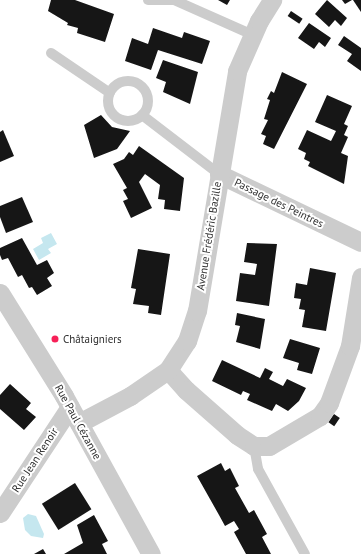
<!DOCTYPE html>
<html>
<head>
<meta charset="utf-8">
<style>
	body { margin:0 }
	#map { position:relative; width:361px; height:554px; overflow:hidden; background:#fff; font-family:"PT Sans",sans-serif }
	div>[style] { position:absolute }
	[style*='--x'] { left:calc(var(--x)*1px); top:calc(var(--y)*1px); width:calc(var(--w)*1px); rotate:calc(var(--a)*1deg) }
	.water>* { inset:0; background:#c5e7ef }
	.building>* { inset:0; background:#161616; transform-origin:0 0 }
	.lane>* { height:10px; margin:-5px; padding:0 5px; transform-origin:5px; border-radius:5px; background:#ccc }
	.lane>.ring { margin:-5px; padding:0; box-sizing:content-box; background:none; border:10px solid #ccc; border-radius:50% }
	.street>* { height:19px; margin:-9.5px; padding:0 9.5px; transform-origin:9.5px; border-radius:9.5px; background:#ccc }
	.dots>* { width:11px; height:11px; translate:-50% -50%; box-sizing:border-box; border:2px solid #fff; border-radius:50% }
	span { translate:-50% -50%; white-space:nowrap; text-align:center; line-height:1.15; -webkit-text-stroke:4px #fff; paint-order:stroke }
	.street-label { font-size:11px; color:#2f2f2f }
	.poi-label { font-size:11px; color:#2f2f2f }
	.left { translate:0 -50%; text-align:left }
</style>
</head>
<body>
<div id="map">
	<div class="water">
		<div style="clip-path:polygon(51px 233px,57px 244px,48px 249px,51px 253px,39px 260px,33px 249px,43px 243px,41px 238px)"></div>
		<div style="clip-path:polygon(28px 514px,36px 516px,44px 534px,43px 538px,31px 536px,25px 530px,23px 518px)"></div>
	</div>
	<div class="building">
		<div style="clip-path:polygon(51px 0,75px 0,114px 14px,105px 42px,77px 33px,78px 28px,67px 25px,68px 23px,48px 11px)"></div>
		<div style="clip-path:polygon(218px 0,230px 0,227px 5px)"></div>
		<div style="clip-path:polygon(327px 0,347px 18px,341px 26px,335px 20px,329px 27px,315px 14px)"></div>
		<div style="clip-path:polygon(342px 0,352px 0,345px 4px)"></div>
		<div style="clip-path:polygon(353px 0,361px 0,361px 12px)"></div>
		<div style="left:291px;top:11px;width:14px;height:6px;rotate:34deg"></div>
		<div style="clip-path:polygon(309px 23px,331px 38px,325px 47px,319px 42px,314px 49px,298px 38px)"></div>
		<div style="clip-path:polygon(153px 28px,182px 38px,184px 32px,210px 41px,202px 64px,158px 50px,151px 70px,125px 61px,132px 38px,148px 44px)"></div>
		<div style="clip-path:polygon(344px 36px,361px 48px,361px 71px,347px 61px,352px 54px,338px 45px)"></div>
		<div style="clip-path:polygon(163px 60px,198px 72px,190px 104px,163px 92px,166px 82px,156px 78px)"></div>
		<div style="clip-path:polygon(282px 72px,307px 84px,274px 149px,263px 144px,266px 136px,261px 134px,268px 120px,264px 119px,270px 100px,267px 99px,271px 91px,274px 93px)"></div>
		<div style="clip-path:polygon(327px 95px,352px 106px,344px 124px,348px 126px,344px 135px,348px 137px,341px 153px,348px 156px,344px 184px,308px 166px,310px 162px,304px 159px,306px 153px,298px 149px,307px 130px,331px 141px,336px 131px,315px 122px)"></div>
		<div style="clip-path:polygon(101px 115px,112px 127px,130px 131px,117px 149px,94px 158px,84px 125px)"></div>
		<div style="clip-path:polygon(3px 130px,14px 156px,0 162px,0 132px)"></div>
		<div style="clip-path:polygon(139px 146px,184px 178px,180px 211px,164px 209px,165px 200px,158px 199px,160px 185px,145px 174px,139px 182px,152px 208px,131px 218px,123px 201px,128px 199px,123px 190px,127px 188px,113px 164px,124px 159px,129px 152px,133px 155px)"></div>
		<div style="clip-path:polygon(22px 197px,33px 222px,6px 233px,0 217px,0 206px)"></div>
		<div style="clip-path:polygon(22px 238px,37px 265px,47px 260px,54px 273px,47px 278px,52px 286px,37px 295px,32px 287px,29px 288px,22px 275px,18px 277px,8px 258px,2px 260px,0 255px,0 248px)"></div>
		<div style="clip-path:polygon(247px 243px,277px 244px,269px 306px,236px 301px,240px 273px,255px 275px,257px 264px,244px 262px)"></div>
		<div style="clip-path:polygon(138px 249px,170px 254px,161px 315px,148px 313px,149px 306px,133px 304px,136px 289px,131px 288px)"></div>
		<div style="clip-path:polygon(310px 268px,336px 273px,326px 331px,302px 327px,305px 310px,299px 309px,301px 299px,294px 298px,296px 283px,307px 285px)"></div>
		<div style="clip-path:polygon(237px 313px,265px 319px,260px 349px,236px 342px,240px 326px,235px 325px)"></div>
		<div style="clip-path:polygon(290px 339px,320px 348px,312px 374px,297px 370px,299px 363px,283px 358px)"></div>
		<div style="clip-path:polygon(222px 360px,260px 378px,265px 368px,273px 372px,269px 379px,283px 386px,287px 379px,306px 388px,299px 401px,288px 411px,276px 404px,272px 411px,247px 400px,250px 394px,243px 391px,241px 395px,212px 381px)"></div>
		<div style="clip-path:polygon(10px 384px,31px 403px,26px 409px,36px 417px,24px 430px,0 409px,0 395px)"></div>
		<div style="left:334px;top:414px;width:7px;height:10px;rotate:34deg"></div>
		<div style="clip-path:polygon(221px 463px,225px 471px,230px 468px,239px 486px,235px 488px,249px 513px,254px 510px,267px 534px,262px 537px,271px 554px,246px 554px,234px 532px,239px 529px,234px 521px,225px 526px,219px 515px,197px 476px)"></div>
		<div style="left:75px;top:483px;width:31px;height:39px;rotate:58deg"></div>
		<div style="clip-path:polygon(94px 515px,108px 541px,102px 544px,107px 554px,64px 554px,83px 543px,77px 525px)"></div>
		<div style="clip-path:polygon(43px 549px,46px 554px,34px 554px)"></div>
	</div>
	<div class="lane">
		<div style="--x:148;--y:0;--w:26;--a:0"></div>
		<div style="--x:174;--y:0;--w:86;--a:23.9"></div>
		<div style="--x:51;--y:53;--w:71;--a:34.1"></div>
		<div class="ring" style="left:108px;top:81px;width:30px;height:30px"></div>
		<div style="--x:142;--y:115;--w:97;--a:37.5"></div>
		<div style="--x:254;--y:446;--w:23;--a:80"></div>
		<div style="--x:258;--y:469;--w:97;--a:61.1"></div>
	</div>
	<div class="street">
		<div style="--x:219;--y:174;--w:157;--a:25.6"></div>
		<div style="--x:0;--y:293;--w:121;--a:58.1"></div>
		<div style="--x:64;--y:396;--w:180;--a:61.2"></div>
		<div style="--x:168;--y:370;--w:27;--a:48"></div>
		<div style="--x:186;--y:390;--w:68;--a:41.4"></div>
		<div style="--x:237;--y:435;--w:20;--a:33"></div>
		<div style="--x:254;--y:446;--w:15;--a:0"></div>
		<div style="--x:269;--y:446;--w:59;--a:-30.5"></div>
		<div style="--x:320;--y:416;--w:16;--a:-55"></div>
		<div style="--x:329;--y:403;--w:61;--a:-69.8"></div>
		<div style="--x:350;--y:346;--w:70;--a:-80.9"></div>
		<div style="--x:79;--y:423;--w:58;--a:-27.9"></div>
		<div style="--x:130;--y:396;--w:46;--a:-34.4"></div>
		<div style="--x:168;--y:370;--w:35;--a:-57"></div>
		<div style="--x:187;--y:341;--w:32;--a:-72"></div>
		<div style="--x:197;--y:311;--w:243;--a:-80.5"></div>
		<div style="--x:237;--y:71;--w:55;--a:-66.3"></div>
		<div style="--x:259;--y:21;--w:25;--a:-58"></div>
		<div style="--x:0;--y:513;--w:127;--a:-56.6"></div>
	</div>
	<div class="dots">
		<div style="left:55px;top:339px;background:#f72058"></div>
	</div>
	<div class="street-label">
		<span style="left:279px;top:203px;rotate:26deg">Passage des Peintres</span>
		<span style="left:209px;top:236px;rotate:-81deg">Avenue Frédéric Bazille</span>
		<span style="left:78px;top:422px;rotate:61deg">Rue Paul Cézanne</span>
		<span style="left:35px;top:460px;rotate:-57deg">Rue Jean Renoir</span>
	</div>
	<div class="poi-label">
		<span class="left" style="left:63px;top:339px">Châtaigniers</span>
	</div>
</div>
</body>
</html>
